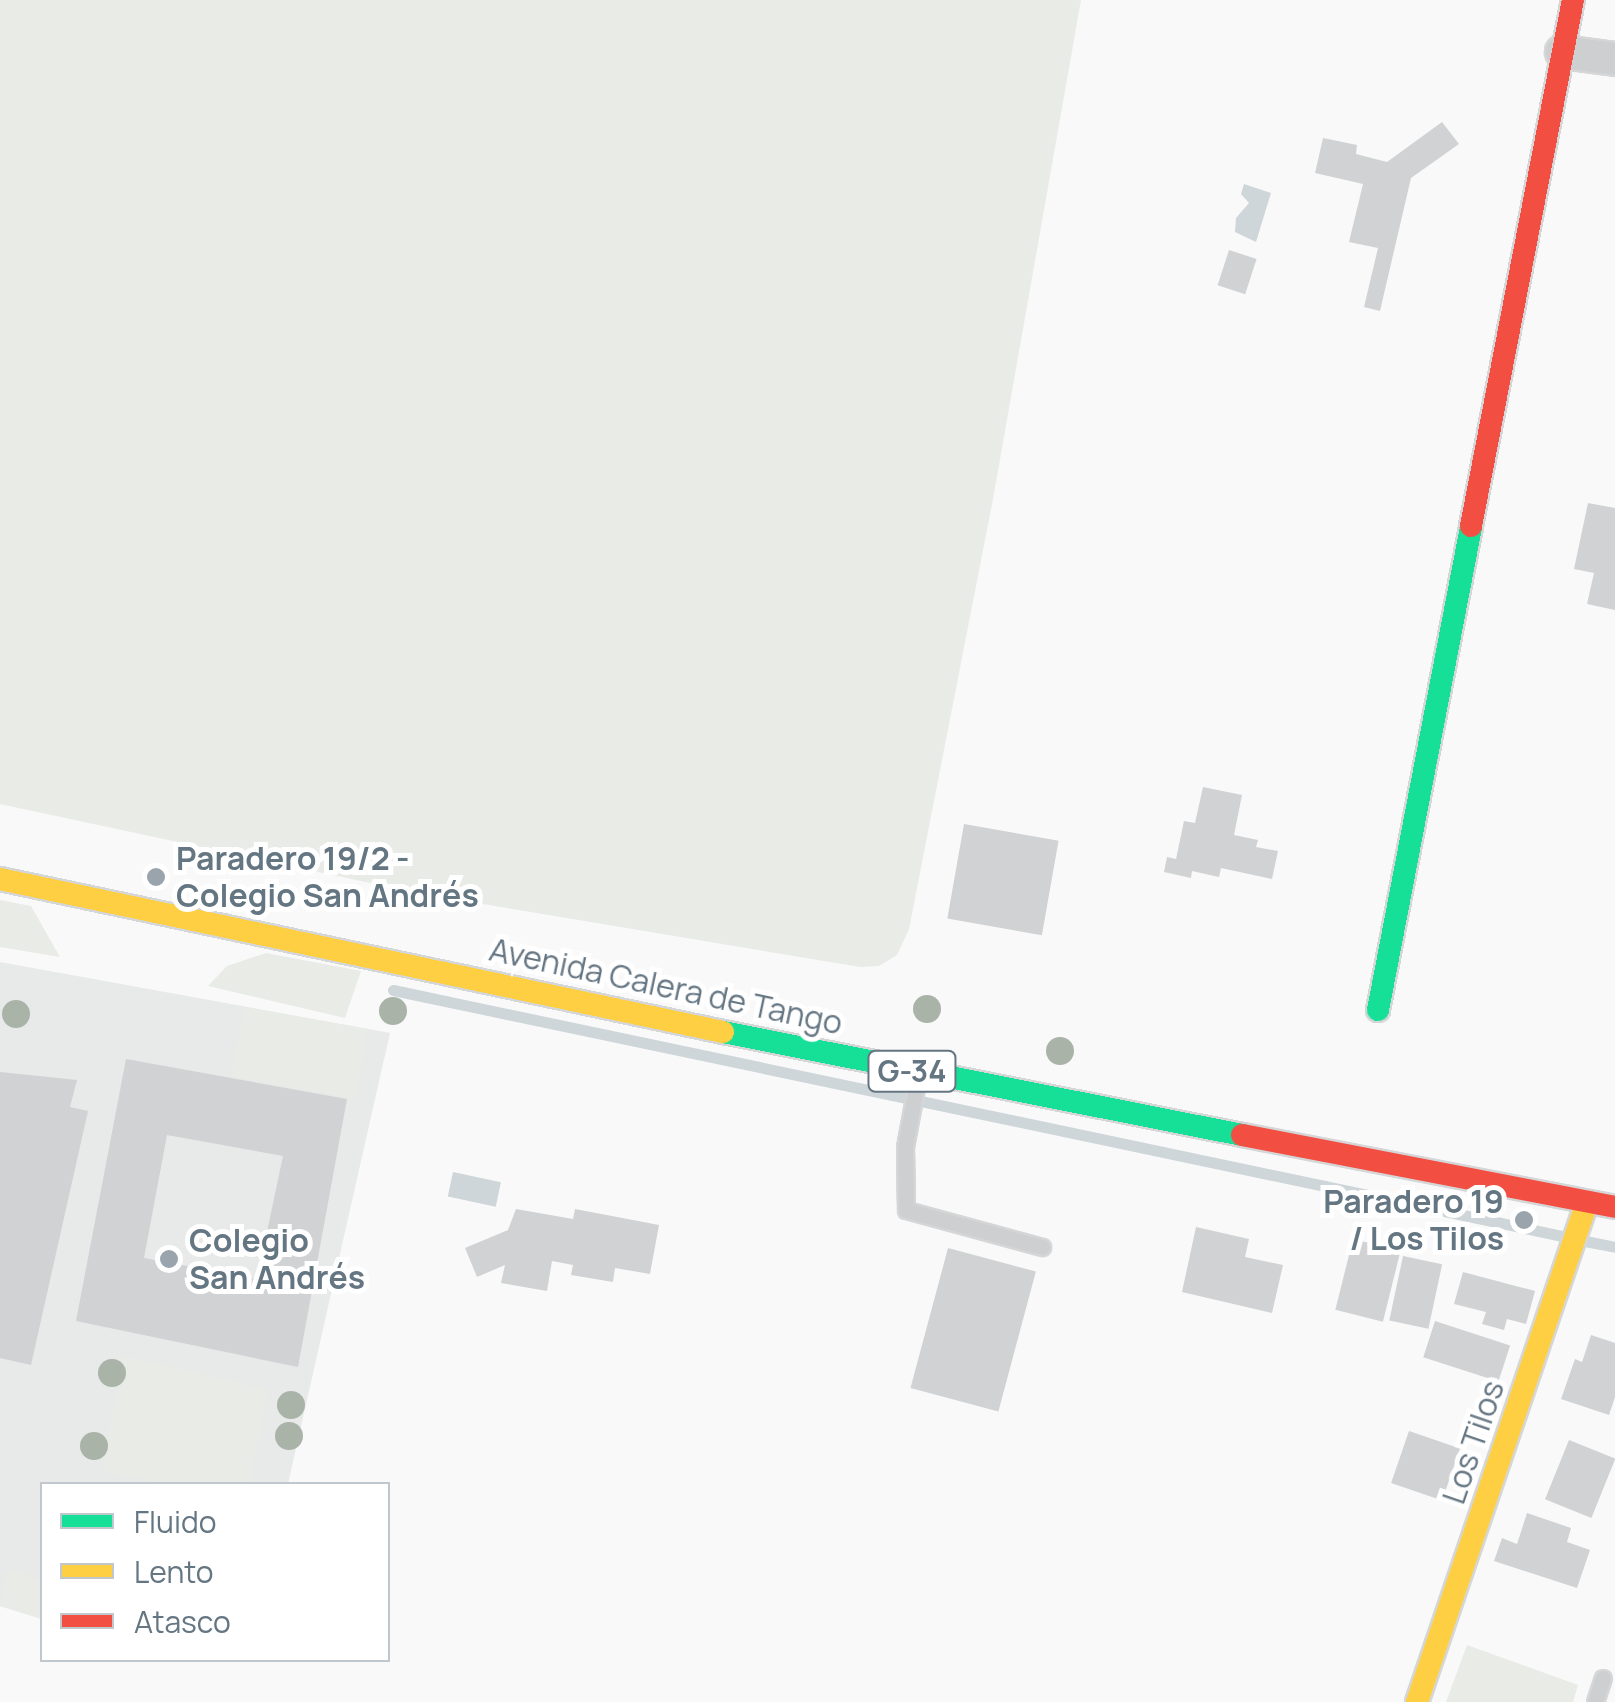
<!DOCTYPE html>
<html>
<head>
<meta charset="utf-8">
<style>
	body { margin:0 }
	#map { position:relative; width:1615px; height:1702px; overflow:hidden; background:#f9f9f9; font-family:Manrope,sans-serif }
	div>[style] { position:absolute }
	[style*='--x'] { left:calc(var(--x)*1px); top:calc(var(--y)*1px); width:calc(var(--w)*1px); rotate:calc(var(--a)*1deg) }
	.built>* { inset:0; background:#e8e9e9 }
	.green>* { inset:0; background:#e8ebe6; transform-origin:0 0 }
	.water>* { inset:0; background:#ced6d9; transform-origin:0 0 }
	.stream>* { height:11px; margin:-5.5px; padding:0 5.5px; transform-origin:5.5px; border-radius:5.5px; background:#ced6d9 }
	.building>* { inset:0; background:#d0d2d3; transform-origin:0 0 }
	.roads { filter:drop-shadow(2px 0 #d5d6d7) drop-shadow(-2px 0 #d5d6d7) drop-shadow(0 2px #d5d6d7) drop-shadow(0 -2px #d5d6d7) }
	.lane>* { height:15px; margin:-7.5px; padding:0 7.5px; transform-origin:7.5px; border-radius:7.5px; background:#cecfd0 }
	.street>* { height:32px; margin:-16px; padding:0 16px; transform-origin:16px; border-radius:16px; background:#cecfd0 }
	.fast>* { height:22px; margin:-11px; padding:0 11px; transform-origin:11px; border-radius:11px; background:#16e098 }
	.slow>* { height:22px; margin:-11px; padding:0 11px; transform-origin:11px; border-radius:11px; background:#ffcf43 }
	.jam>* { height:22px; margin:-11px; padding:0 11px; transform-origin:11px; border-radius:11px; background:#f24e42 }
	.trees>* { width:28px; height:28px; margin:-14px; border-radius:50%; background:#a9b3a7 }
	.dots>* { width:28px; height:28px; translate:-50% -50%; box-sizing:border-box; border:5px solid #fff; border-radius:50% }
	span { translate:-50% -50%; white-space:nowrap; text-align:center; line-height:1.15; -webkit-text-stroke:10px #fff; paint-order:stroke }
	.shield-label span { padding:2px 8px; background:#fff; border:2px solid; border-radius:8px; -webkit-text-stroke-width:0 }
	.shield-label { font-size:30px; color:#657683; font-weight:700 }
	.poi-label { font-size:32px; color:#657683; font-weight:700 }
	.left { translate:0 -50%; text-align:left }
	.right { translate:-100% -50%; text-align:right }
	.street-label { font-size:32px; color:#657683 }
	.legend { position:absolute; left:40px; top:1482px; width:350px; height:180px; box-sizing:border-box; background:#fff; border:2px solid #c1c8cd; margin:0; padding:12px 18px; list-style:none; font-size:30px; color:#657683 }
	.legend li { display:flex; align-items:center; gap:20px; height:50px }
	.legend b { width:50px; border:2px solid #c1c8cd }
</style>
</head>
<body>
<div id="map">
	<div class="built">
		<div style="clip-path:polygon(0 962px,390px 1033px,288px 1484px,42px 1484px,42px 1619px,0 1606px)"></div>
	</div>
	<div class="green">
		<div style="clip-path:polygon(0 0,1081px 0,993px 499px,909px 929px,897px 955px,879px 966px,860px 967px,417px 893px,0 804px)"></div>
		<div style="clip-path:polygon(0 900px,31px 906px,60px 957px,0 947px)"></div>
		<div style="clip-path:polygon(266px 953px,361px 971px,345px 1018px,208px 986px,227px 966px)"></div>
		<div style="left:244px;top:1007px;width:126px;height:71px;rotate:10deg"></div>
		<div style="clip-path:polygon(123px 1356px,268px 1389px,250px 1484px,167px 1484px,102px 1471px)"></div>
		<div style="clip-path:polygon(7px 1569px,42px 1579px,42px 1619px,0 1606px)"></div>
		<div style="clip-path:polygon(1467px 1645px,1578px 1685px,1573px 1702px,1446px 1702px)"></div>
	</div>
	<div class="water">
		<div style="clip-path:polygon(1244px 184px,1271px 193px,1256px 242px,1235px 232px,1236px 218px,1249px 203px,1241px 194px)"></div>
		<div style="left:453px;top:1172px;width:49px;height:25px;rotate:12deg"></div>
	</div>
	<div class="stream">
		<div style="--x:393;--y:990;--w:1200;--a:11.88"></div>
		<div style="--x:1585;--y:1241;--w:31;--a:11"></div>
	</div>
	<div class="building">
		<div style="clip-path:polygon(1442px 122px,1459px 144px,1411px 178px,1380px 311px,1364px 307px,1378px 248px,1349px 242px,1363px 184px,1315px 173px,1323px 138px,1357px 145px,1356px 154px,1387px 162px)"></div>
		<div style="left:1229px;top:250px;width:29px;height:37px;rotate:18deg"></div>
		<div style="clip-path:polygon(1588px 503px,1615px 508px,1615px 610px,1587px 604px,1594px 573px,1574px 569px)"></div>
		<div style="clip-path:polygon(1203px 787px,1242px 795px,1234px 835px,1258px 840px,1256px 847px,1278px 851px,1272px 879px,1221px 868px,1219px 877px,1192px 871px,1191px 878px,1164px 872px,1167px 857px,1176px 859px,1184px 821px,1195px 823px)"></div>
		<div style="left:964px;top:824px;width:96px;height:96px;rotate:10deg"></div>
		<div style="clip-path:polygon(evenodd,126px 1059px,347px 1099px,298px 1367px,76px 1321px,126px 1059px,167px 1135px,283px 1156px,257px 1279px,144px 1258px,167px 1135px)"></div>
		<div style="clip-path:polygon(0 1072px,77px 1080px,70px 1107px,88px 1111px,31px 1365px,0 1358px)"></div>
		<div style="clip-path:polygon(516px 1209px,573px 1219px,575px 1209px,659px 1225px,650px 1274px,615px 1268px,613px 1282px,571px 1275px,573px 1265px,552px 1261px,547px 1291px,501px 1283px,505px 1265px,477px 1277px,465px 1248px,508px 1230px)"></div>
		<div style="clip-path:polygon(1196px 1227px,1249px 1239px,1245px 1257px,1283px 1265px,1272px 1313px,1182px 1292px)"></div>
		<div style="left:1353px;top:1239px;width:49px;height:73px;rotate:14deg"></div>
		<div style="left:948px;top:1248px;width:91px;height:145px;rotate:15deg"></div>
		<div style="left:1403px;top:1256px;width:40px;height:66px;rotate:12deg"></div>
		<div style="clip-path:polygon(1463px 1272px,1535px 1291px,1526px 1324px,1507px 1319px,1504px 1330px,1482px 1324px,1486px 1312px,1454px 1304px)"></div>
		<div style="left:1435px;top:1321px;width:79px;height:38px;rotate:18deg"></div>
		<div style="clip-path:polygon(1591px 1335px,1615px 1343px,1615px 1397px,1609px 1415px,1561px 1399px,1575px 1359px,1582px 1362px)"></div>
		<div style="left:1409px;top:1431px;width:54px;height:55px;rotate:19deg"></div>
		<div style="left:1569px;top:1440px;width:50px;height:64px;rotate:22deg"></div>
		<div style="clip-path:polygon(1527px 1513px,1571px 1528px,1567px 1542px,1590px 1550px,1577px 1588px,1494px 1561px,1502px 1538px,1517px 1544px)"></div>
	</div>
	<div class="roads">
		<div class="lane">
			<div style="--x:917;--y:1082;--w:66;--a:100.5"></div>
			<div style="--x:905;--y:1147;--w:63;--a:89.1"></div>
			<div style="--x:906;--y:1210;--w:141;--a:15.2"></div>
			<div style="--x:1595;--y:1702;--w:25;--a:-72"></div>
		</div>
		<div class="street">
			<div style="--x:1562;--y:52;--w:53;--a:7.5"></div>
		</div>
		<div class="fast">
			<div style="--x:1378;--y:1010;--w:493;--a:-79.1"></div>
			<div style="--x:723;--y:1032;--w:529;--a:11.22"></div>
		</div>
		<div class="slow">
			<div style="--x:0;--y:879;--w:739;--a:11.95"></div>
			<div style="--x:1417;--y:1702;--w:528;--a:-71.22"></div>
		</div>
		<div class="jam">
			<div style="--x:1471;--y:526;--w:536;--a:-79.03"></div>
			<div style="--x:1242;--y:1135;--w:380;--a:10.9"></div>
		</div>
	</div>
	<div class="trees">
		<div style="left:927px;top:1009px"></div>
		<div style="left:393px;top:1011px"></div>
		<div style="left:16px;top:1014px"></div>
		<div style="left:1060px;top:1051px"></div>
		<div style="left:112px;top:1373px"></div>
		<div style="left:291px;top:1405px"></div>
		<div style="left:289px;top:1436px"></div>
		<div style="left:94px;top:1446px"></div>
	</div>
	<div class="dots">
		<div style="left:156px;top:877px;background:#99a4ac"></div>
		<div style="left:1524px;top:1220px;background:#99a4ac"></div>
		<div style="left:169px;top:1259px;background:#99a4ac"></div>
	</div>
	<div class="shield-label">
		<span style="left:912px;top:1071px">G-34</span>
	</div>
	<div class="poi-label">
		<span class="left" style="left:176px;top:877px">Paradero 19/2 -<br>Colegio San Andrés</span>
		<span class="right" style="left:1504px;top:1220px">Paradero 19<br>/ Los Tilos</span>
		<span class="left" style="left:189px;top:1259px">Colegio<br>San Andrés</span>
	</div>
	<div class="street-label">
		<span style="left:666px;top:986px;rotate:12deg">Avenida Calera de Tango</span>
		<span style="left:1473px;top:1442px;rotate:-71deg">Los Tilos</span>
	</div>
	<ul class="legend">
	<li><b style="height:12px;background:#16e098"></b>Fluido</li>
	<li><b style="height:12px;background:#ffcf43"></b>Lento</li>
	<li><b style="height:12px;background:#f24e42"></b>Atasco</li>
	</ul>
</div>
</body>
</html>
